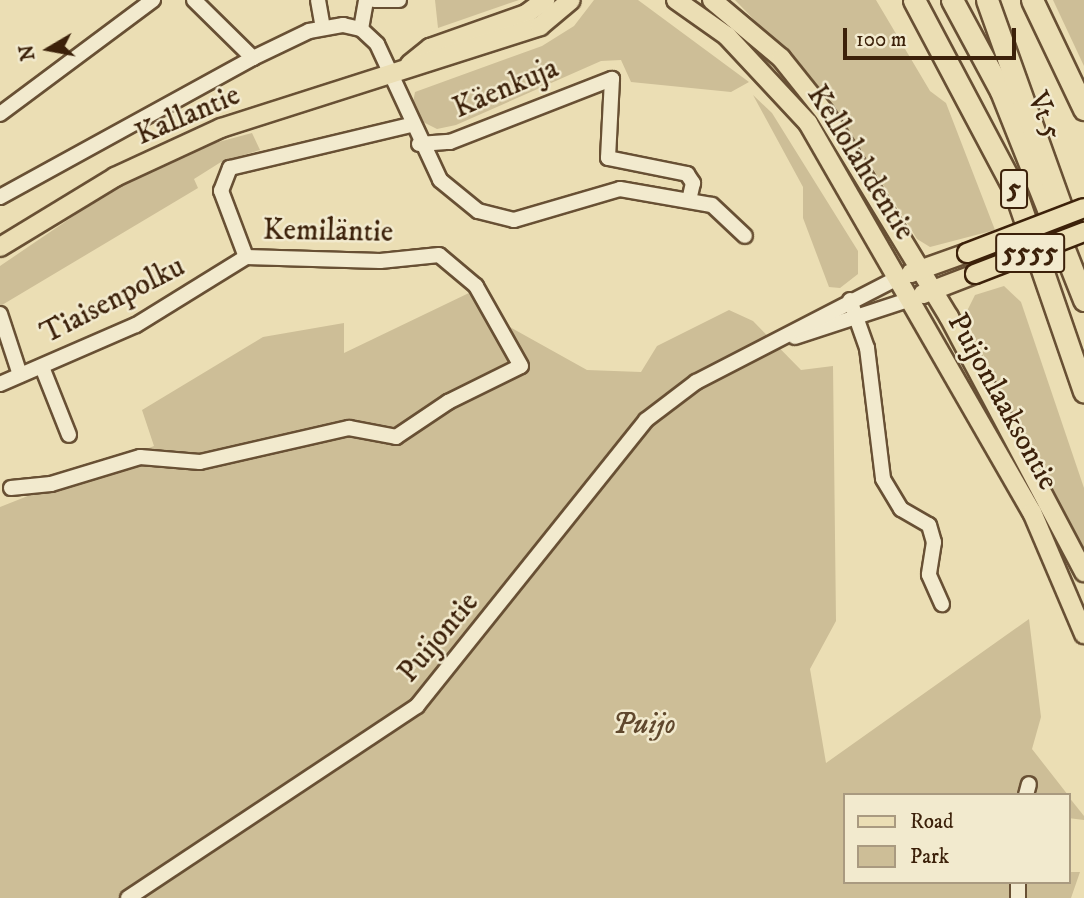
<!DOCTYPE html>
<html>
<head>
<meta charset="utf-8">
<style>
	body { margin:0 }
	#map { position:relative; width:1084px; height:898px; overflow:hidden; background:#ebdeb4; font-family:"IM FELL DW Pica",serif }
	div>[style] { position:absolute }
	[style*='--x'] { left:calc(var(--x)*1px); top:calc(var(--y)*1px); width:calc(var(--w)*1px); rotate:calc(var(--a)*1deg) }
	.green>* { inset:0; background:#cdbe97 }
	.roads { filter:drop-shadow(2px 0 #685034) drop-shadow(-2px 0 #685034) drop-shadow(0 2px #685034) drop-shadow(0 -2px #685034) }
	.minor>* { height:14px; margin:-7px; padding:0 7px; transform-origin:7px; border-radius:7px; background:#f2eace }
	.major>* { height:18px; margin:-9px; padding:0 9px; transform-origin:9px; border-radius:9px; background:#ebdeb4 }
	.highway>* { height:21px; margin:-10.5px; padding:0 10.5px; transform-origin:10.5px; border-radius:10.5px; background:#ebdeb4 }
	.bridges { filter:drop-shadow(2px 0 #3c210a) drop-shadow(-2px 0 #3c210a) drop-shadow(0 2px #3c210a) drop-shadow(0 -2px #3c210a) }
	.major-bridge>* { height:18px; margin:-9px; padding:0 9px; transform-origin:9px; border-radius:9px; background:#ebdeb4 }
	span { translate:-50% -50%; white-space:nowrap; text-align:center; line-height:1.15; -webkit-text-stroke:5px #f2eace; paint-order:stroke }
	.shield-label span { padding:2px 5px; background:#f2eace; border:2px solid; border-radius:5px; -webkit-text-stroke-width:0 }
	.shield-label { font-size:28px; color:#3c210a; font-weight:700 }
	.street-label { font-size:30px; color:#3c210a }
	.park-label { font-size:30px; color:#60482d; font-style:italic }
	.legend { position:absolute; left:843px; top:793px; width:228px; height:91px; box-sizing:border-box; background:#f2eace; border:2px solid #a99a80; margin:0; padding:9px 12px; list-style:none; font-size:21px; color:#3c210a }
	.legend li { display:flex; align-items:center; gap:14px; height:35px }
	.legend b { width:35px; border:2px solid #a99a80 }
	.north { position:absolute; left:14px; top:14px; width:70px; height:70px; -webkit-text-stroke:5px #f2eace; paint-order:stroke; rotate:260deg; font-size:19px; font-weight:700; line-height:28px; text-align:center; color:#3c210a }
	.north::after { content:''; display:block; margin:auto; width:24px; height:32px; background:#3c210a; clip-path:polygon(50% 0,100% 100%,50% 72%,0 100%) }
	.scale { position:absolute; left:843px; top:28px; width:173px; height:32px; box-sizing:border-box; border:4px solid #3c210a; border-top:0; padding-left:9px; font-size:21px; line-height:24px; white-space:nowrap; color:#3c210a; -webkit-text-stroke:5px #f2eace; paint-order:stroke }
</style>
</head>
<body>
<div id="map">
	<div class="green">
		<div style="clip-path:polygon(435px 0,519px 0,438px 28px)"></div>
		<div style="clip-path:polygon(594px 0,638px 0,749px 82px,731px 92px,631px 82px,621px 60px,601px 61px,456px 125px,437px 129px,419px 120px,412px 108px,415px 92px,542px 46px,574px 26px)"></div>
		<div style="clip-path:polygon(735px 0,876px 0,930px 91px,946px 103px,995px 230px,930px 247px,917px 239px,827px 95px)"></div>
		<div style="clip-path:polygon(1053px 0,1084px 0,1084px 66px)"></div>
		<div style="clip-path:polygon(753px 95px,772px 113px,858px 251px,858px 274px,840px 288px,829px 287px,803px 218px,803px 187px)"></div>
		<div style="clip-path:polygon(252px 133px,260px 150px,221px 162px,194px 179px,198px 188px,2px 305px,25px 368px,0 331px,0 266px,109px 192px,211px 144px)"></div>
		<div style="clip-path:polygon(1004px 286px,1021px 302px,1084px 488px,1084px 558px,970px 328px,966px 313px,975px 295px)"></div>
		<div style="clip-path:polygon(471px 292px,501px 322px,587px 370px,641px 372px,657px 346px,729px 310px,753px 321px,801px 370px,833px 366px,836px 621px,810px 669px,826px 763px,1029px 619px,1041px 717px,1032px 749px,1068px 795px,844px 795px,844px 882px,1068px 882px,1068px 872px,1080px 872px,1071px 898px,0 898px,0 507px,154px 446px,142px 410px,263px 337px,344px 323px,344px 353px)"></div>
		<div style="clip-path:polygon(1068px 796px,1084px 816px,1084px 820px,1068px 818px)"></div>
	</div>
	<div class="roads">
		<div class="minor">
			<div style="--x:194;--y:0;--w:83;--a:44.5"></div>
			<div style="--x:318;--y:0;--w:27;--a:80"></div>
			<div style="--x:374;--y:0;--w:25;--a:0"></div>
			<div style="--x:361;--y:29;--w:29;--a:-80"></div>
			<div style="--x:0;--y:114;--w:191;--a:-36.7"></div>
			<div style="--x:419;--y:144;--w:31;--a:-4"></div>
			<div style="--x:450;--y:142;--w:174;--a:-21.3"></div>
			<div style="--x:612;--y:79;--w:79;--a:92.9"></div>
			<div style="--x:608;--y:158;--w:81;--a:11.4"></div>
			<div style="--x:687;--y:174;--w:11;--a:56"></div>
			<div style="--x:693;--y:183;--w:18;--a:103"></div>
			<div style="--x:0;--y:197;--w:289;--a:-28.8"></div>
			<div style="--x:253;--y:58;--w:62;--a:-25.7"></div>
			<div style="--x:309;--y:31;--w:35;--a:-10"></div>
			<div style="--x:343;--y:25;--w:18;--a:13"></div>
			<div style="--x:361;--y:29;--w:22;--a:43"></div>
			<div style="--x:377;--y:44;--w:150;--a:65.1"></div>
			<div style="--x:440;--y:180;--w:49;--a:39.2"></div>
			<div style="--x:478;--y:211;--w:37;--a:14"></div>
			<div style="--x:514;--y:220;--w:110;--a:-16.3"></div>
			<div style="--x:620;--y:189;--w:93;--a:9.9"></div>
			<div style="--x:712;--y:205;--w:45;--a:43.2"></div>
			<div style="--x:850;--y:300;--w:51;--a:70.5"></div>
			<div style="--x:867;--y:348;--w:132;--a:83"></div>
			<div style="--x:883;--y:479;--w:35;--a:59"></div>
			<div style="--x:901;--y:509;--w:32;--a:30"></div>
			<div style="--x:929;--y:525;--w:18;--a:74"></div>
			<div style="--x:934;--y:542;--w:33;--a:99"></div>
			<div style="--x:929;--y:575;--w:32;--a:66"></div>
			<div style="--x:0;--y:314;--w:64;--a:71.8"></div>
			<div style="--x:795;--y:337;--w:122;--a:-18.1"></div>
			<div style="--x:42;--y:367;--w:73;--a:68.3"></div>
			<div style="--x:0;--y:384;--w:148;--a:-23.5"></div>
			<div style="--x:136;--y:325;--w:129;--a:-31.7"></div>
			<div style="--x:11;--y:488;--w:40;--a:-5.7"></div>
			<div style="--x:51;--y:484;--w:93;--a:-16.9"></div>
			<div style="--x:140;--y:457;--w:60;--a:4.8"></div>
			<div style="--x:200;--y:462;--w:153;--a:-12.9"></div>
			<div style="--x:349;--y:428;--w:48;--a:10.8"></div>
			<div style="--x:396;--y:437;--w:63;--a:-33.9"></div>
			<div style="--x:448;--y:402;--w:81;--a:-26.3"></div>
			<div style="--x:521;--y:366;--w:92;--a:-119.4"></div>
			<div style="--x:476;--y:286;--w:48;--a:-140"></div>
			<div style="--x:439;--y:255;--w:59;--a:174.2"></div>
			<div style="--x:380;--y:261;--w:134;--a:-178.3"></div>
			<div style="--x:246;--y:257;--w:71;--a:-110.7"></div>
			<div style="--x:221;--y:191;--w:25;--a:-69"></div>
			<div style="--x:230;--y:168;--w:185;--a:-13.4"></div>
			<div style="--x:1026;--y:795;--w:11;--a:-75"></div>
			<div style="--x:1018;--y:882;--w:16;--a:90"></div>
			<div style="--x:128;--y:898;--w:347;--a:-33.6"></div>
			<div style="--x:417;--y:706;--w:366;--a:-51.3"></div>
			<div style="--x:646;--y:420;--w:63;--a:-37.2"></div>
			<div style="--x:696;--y:382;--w:229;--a:-27.3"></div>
		</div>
		<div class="major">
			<div style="--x:676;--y:0;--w:62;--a:35.2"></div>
			<div style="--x:727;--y:36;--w:119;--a:47"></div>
			<div style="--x:808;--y:123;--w:449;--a:60.1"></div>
			<div style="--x:1032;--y:512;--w:133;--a:66.9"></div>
			<div style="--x:712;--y:0;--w:90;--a:40"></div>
			<div style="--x:781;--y:58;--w:70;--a:51.3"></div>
			<div style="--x:825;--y:113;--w:239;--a:58.7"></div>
			<div style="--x:949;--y:317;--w:289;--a:62.1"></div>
			<div style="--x:410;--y:64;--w:26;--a:-39"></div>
			<div style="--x:430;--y:48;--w:102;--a:-19.5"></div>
			<div style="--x:526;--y:14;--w:24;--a:-36"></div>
			<div style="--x:0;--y:247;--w:135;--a:-31.3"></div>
			<div style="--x:115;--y:177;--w:117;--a:-24.8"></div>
			<div style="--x:221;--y:128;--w:335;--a:-17.7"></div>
			<div style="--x:540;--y:26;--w:40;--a:-40"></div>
			<div style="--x:911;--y:273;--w:59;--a:-19.7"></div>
			<div style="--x:923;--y:294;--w:56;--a:-21"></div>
		</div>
		<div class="highway">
			<div style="--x:914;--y:0;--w:216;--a:62.1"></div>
			<div style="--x:1015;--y:191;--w:212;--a:71"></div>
			<div style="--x:952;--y:0;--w:103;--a:61.7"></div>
			<div style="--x:1001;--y:91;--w:225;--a:68.3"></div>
			<div style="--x:987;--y:0;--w:222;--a:70.3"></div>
			<div style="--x:1032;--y:0;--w:121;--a:64.5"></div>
		</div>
	</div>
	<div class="bridges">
		<div class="major-bridge">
			<div style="--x:967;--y:253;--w:125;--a:-21"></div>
			<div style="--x:975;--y:274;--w:117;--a:-21.1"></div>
		</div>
	</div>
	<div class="shield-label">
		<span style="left:1014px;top:189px">5</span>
		<span style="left:1030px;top:253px">5555</span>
	</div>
	<div class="street-label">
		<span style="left:506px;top:89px;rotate:-23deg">Käenkuja</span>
		<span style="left:188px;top:116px;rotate:-23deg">Kallantie</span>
		<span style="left:1044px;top:116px;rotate:68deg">Vt 5</span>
		<span style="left:860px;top:163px;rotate:58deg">Kellolahdentie</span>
		<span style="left:328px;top:232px;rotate:1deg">Kemiläntie</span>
		<span style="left:113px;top:301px;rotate:-27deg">Tiaisenpolku</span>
		<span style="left:1002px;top:402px;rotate:61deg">Puijonlaaksontie</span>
		<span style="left:439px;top:638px;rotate:-50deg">Puijontie</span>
	</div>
	<div class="park-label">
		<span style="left:644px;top:725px">Puijo</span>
	</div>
	<ul class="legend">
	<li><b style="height:9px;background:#ebdeb4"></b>Road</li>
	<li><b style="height:19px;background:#cdbe97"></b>Park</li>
	</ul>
	<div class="north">N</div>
	<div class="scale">100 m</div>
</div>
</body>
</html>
